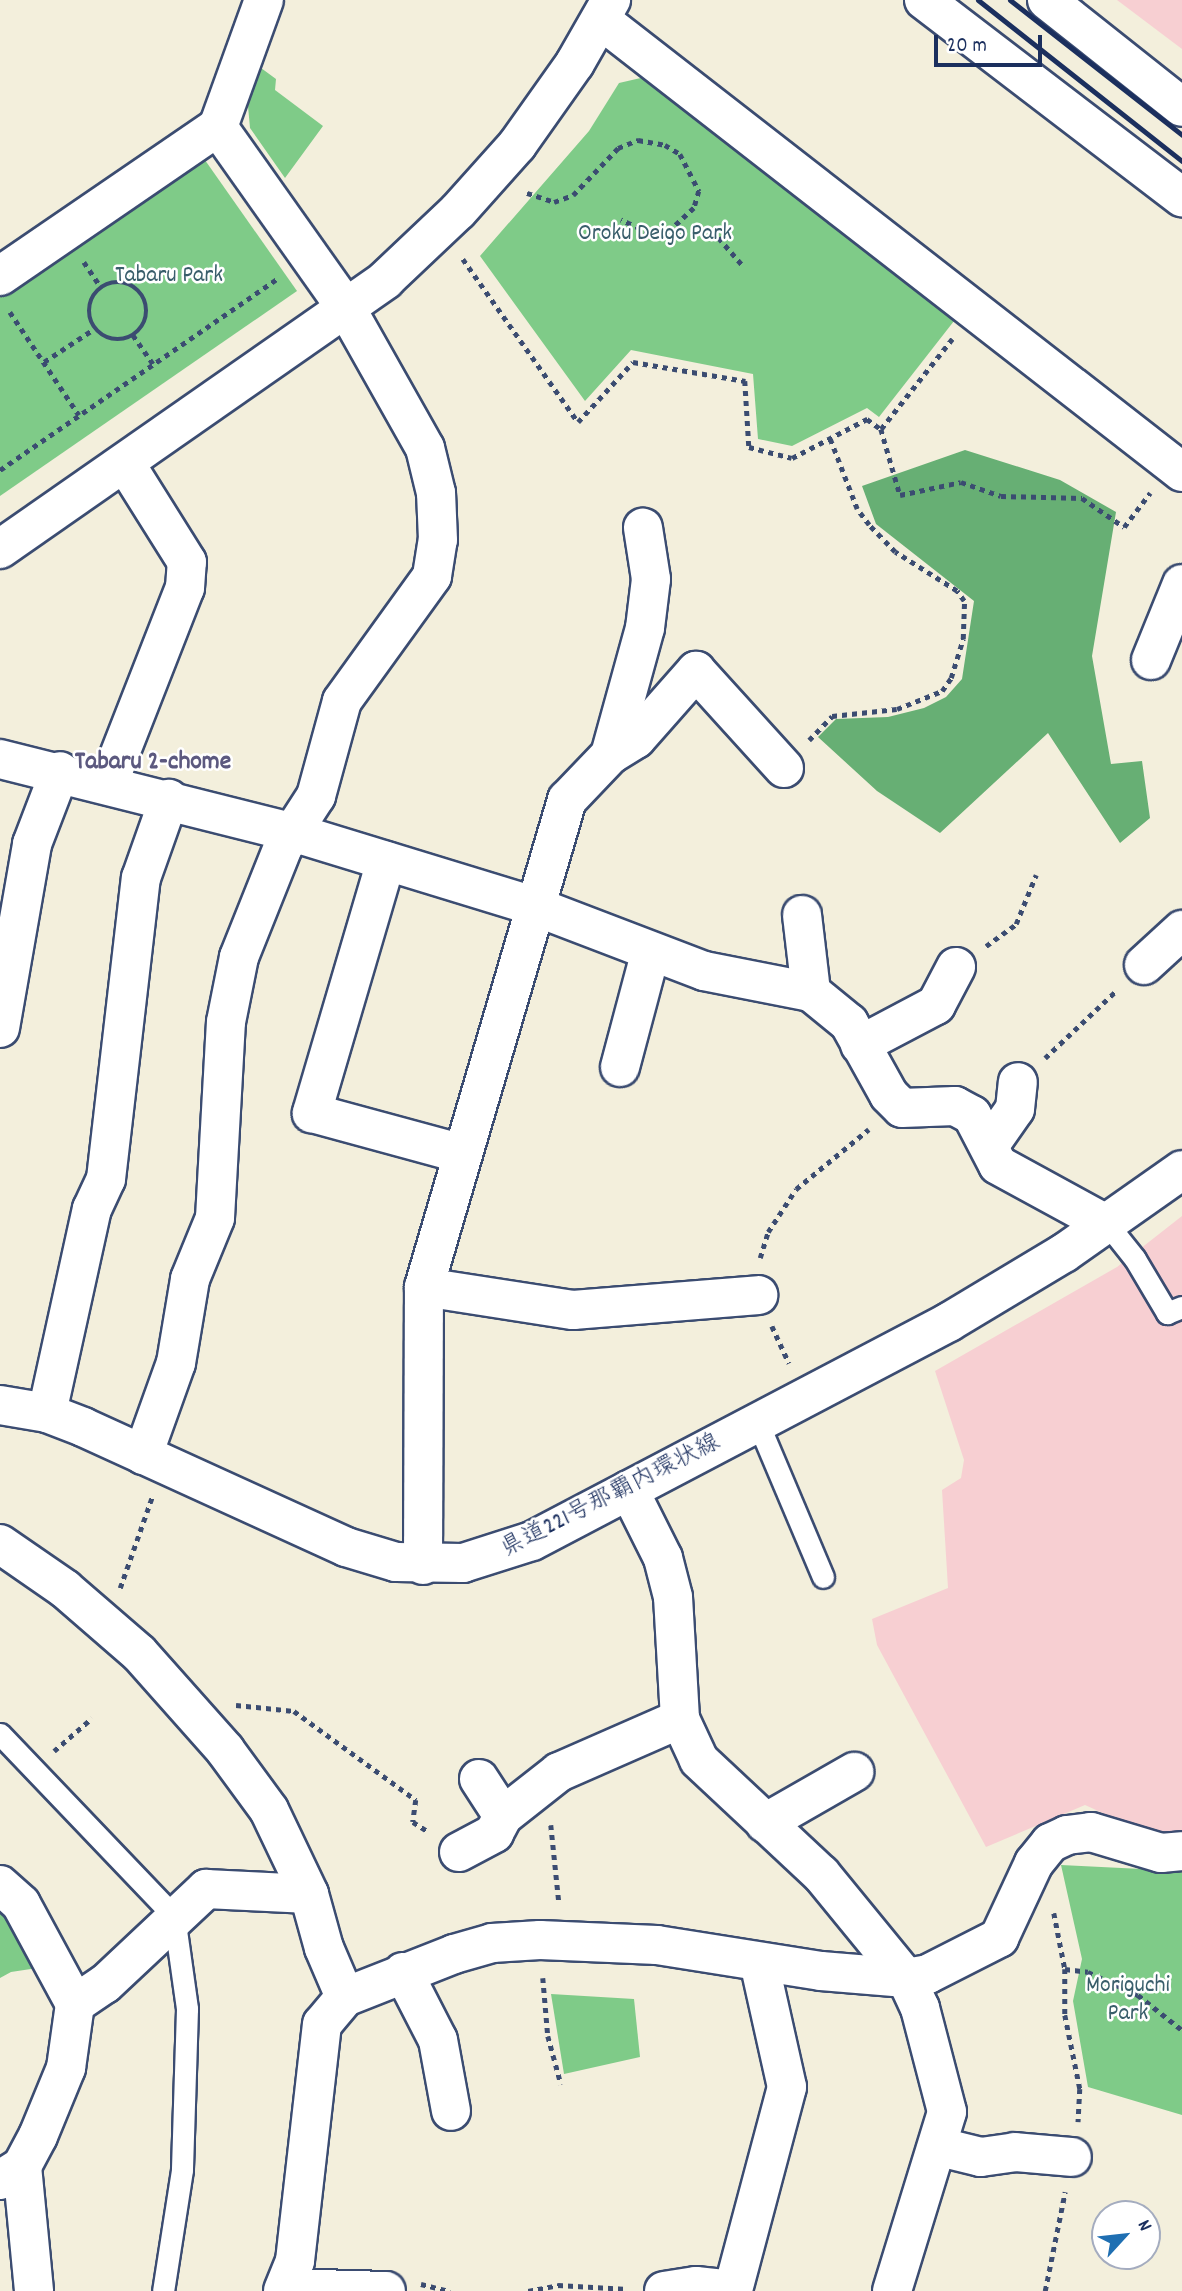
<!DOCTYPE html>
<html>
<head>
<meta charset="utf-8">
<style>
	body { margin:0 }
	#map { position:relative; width:1182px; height:2291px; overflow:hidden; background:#f3efdc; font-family:Dekko,"Klee One",sans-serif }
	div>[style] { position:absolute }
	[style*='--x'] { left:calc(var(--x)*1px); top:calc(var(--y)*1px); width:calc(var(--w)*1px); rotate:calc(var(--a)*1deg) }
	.built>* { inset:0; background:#f7cfd2 }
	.green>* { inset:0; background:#7fcb88 }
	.forest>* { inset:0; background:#67af74 }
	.path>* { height:4.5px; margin-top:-2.25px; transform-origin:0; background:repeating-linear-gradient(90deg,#3b4c71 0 5px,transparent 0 10px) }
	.path>.ring { margin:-2.25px; padding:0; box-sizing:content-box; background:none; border:4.5px solid #3b4c71; border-radius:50% }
	.roads { filter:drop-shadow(2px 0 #3b4c71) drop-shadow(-2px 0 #3b4c71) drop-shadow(0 2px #3b4c71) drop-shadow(0 -2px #3b4c71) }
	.lane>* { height:21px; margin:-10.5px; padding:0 10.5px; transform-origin:10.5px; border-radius:10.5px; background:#fff }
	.street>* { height:38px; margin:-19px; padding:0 19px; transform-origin:19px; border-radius:19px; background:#fff }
	.secondary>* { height:38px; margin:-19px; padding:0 19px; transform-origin:19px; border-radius:19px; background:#fff }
	.rail>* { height:5px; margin:-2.5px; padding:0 2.5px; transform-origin:2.5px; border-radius:2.5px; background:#1b2f5e }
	span { translate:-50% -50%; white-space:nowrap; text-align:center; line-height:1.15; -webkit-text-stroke:5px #fff; paint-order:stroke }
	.park-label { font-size:24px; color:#395e6b }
	.street-label { font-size:24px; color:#1b2f5e }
	.neighbourhood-label { font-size:26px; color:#5c597f; font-weight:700 }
	.north { position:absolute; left:1091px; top:2200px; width:70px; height:70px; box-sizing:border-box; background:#fff; border:2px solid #a4acbf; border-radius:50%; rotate:63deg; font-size:19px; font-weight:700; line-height:28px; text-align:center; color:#1b2f5e }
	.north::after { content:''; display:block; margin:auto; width:24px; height:32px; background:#1f6fb2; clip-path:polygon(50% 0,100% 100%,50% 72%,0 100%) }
	.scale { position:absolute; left:934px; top:35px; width:108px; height:32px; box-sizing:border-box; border:4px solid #1b2f5e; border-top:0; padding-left:9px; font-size:21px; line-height:24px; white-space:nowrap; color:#1b2f5e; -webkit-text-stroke:5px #fff; paint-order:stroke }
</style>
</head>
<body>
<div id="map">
	<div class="built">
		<div style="clip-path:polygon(1117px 0,1182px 0,1182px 49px)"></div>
		<div style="clip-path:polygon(1182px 1216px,1182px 1839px,1167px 1842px,1085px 1805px,986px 1847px,877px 1645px,872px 1619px,948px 1588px,942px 1490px,961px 1478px,964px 1460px,935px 1371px,1117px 1267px)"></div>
	</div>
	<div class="green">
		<div style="clip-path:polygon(261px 68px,276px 79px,275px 90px,323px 126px,285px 178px,250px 128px,248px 106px)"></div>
		<div style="clip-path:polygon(645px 77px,954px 321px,879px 417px,867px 408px,792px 446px,758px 439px,753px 374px,631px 350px,585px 401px,480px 256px,589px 131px,619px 83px)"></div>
		<div style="clip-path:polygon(200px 153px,297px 291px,0 496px,0 293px)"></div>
		<div style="clip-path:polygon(1061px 1865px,1182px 1871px,1182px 2115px,1088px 2087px,1073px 2001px,1082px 1959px)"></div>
		<div style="clip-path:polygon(0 1903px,44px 1967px,11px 1972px,0 1978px)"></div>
		<div style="clip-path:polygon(551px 1994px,634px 1999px,640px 2057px,564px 2074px)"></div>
	</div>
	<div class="forest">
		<div style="clip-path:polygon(965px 450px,1060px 480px,1116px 512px,1092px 656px,1111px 764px,1142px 761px,1150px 818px,1120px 843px,1048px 733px,940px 833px,877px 791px,818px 737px,836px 719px,888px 717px,924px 708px,946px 697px,962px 679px,974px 601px,876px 524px,862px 486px)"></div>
	</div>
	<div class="path">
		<div style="--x:527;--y:193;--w:28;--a:18"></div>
		<div style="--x:554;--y:202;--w:20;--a:-20"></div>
		<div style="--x:573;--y:195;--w:65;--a:-46.2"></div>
		<div style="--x:618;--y:148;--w:22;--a:-22"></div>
		<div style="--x:638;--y:140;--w:27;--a:10"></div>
		<div style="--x:665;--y:145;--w:17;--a:31"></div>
		<div style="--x:680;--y:154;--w:42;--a:62.8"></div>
		<div style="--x:699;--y:191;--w:18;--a:106"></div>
		<div style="--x:694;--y:208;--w:33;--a:137"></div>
		<div style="--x:670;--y:230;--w:21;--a:172"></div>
		<div style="--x:649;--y:233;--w:31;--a:-155"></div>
		<div style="--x:671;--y:230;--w:41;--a:0"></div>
		<div style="--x:712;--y:230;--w:49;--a:49.1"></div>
		<div style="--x:463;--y:259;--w:199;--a:54.8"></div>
		<div style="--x:578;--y:422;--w:81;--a:-47.5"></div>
		<div style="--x:633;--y:362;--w:114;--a:9.6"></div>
		<div style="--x:745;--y:381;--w:66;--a:86.5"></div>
		<div style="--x:749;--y:447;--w:44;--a:14.3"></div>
		<div style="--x:792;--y:458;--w:85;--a:-27.5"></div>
		<div style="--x:867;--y:419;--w:17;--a:36"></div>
		<div style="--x:881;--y:429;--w:69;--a:73.9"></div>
		<div style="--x:900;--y:495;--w:62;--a:-12"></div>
		<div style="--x:961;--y:482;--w:42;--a:19.3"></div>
		<div style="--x:1001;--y:496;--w:81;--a:1.4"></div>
		<div style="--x:1082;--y:498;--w:51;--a:34.6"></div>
		<div style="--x:1124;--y:527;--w:43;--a:-52.6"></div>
		<div style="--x:84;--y:262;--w:30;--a:56"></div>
		<div class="ring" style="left:89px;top:282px;width:53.5px;height:53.5px"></div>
		<div style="--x:10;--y:312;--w:124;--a:56.2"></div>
		<div style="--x:133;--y:335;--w:35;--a:55"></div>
		<div style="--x:44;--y:362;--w:60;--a:-33.4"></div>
		<div style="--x:881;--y:429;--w:115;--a:-51.7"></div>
		<div style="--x:0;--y:470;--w:338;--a:-34.6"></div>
		<div style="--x:809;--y:740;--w:33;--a:-46"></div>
		<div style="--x:832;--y:716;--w:65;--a:-6.1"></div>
		<div style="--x:897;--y:709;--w:48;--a:-21.8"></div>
		<div style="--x:942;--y:691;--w:16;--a:-55"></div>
		<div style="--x:951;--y:678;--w:41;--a:-72.9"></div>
		<div style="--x:963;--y:639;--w:38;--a:-88"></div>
		<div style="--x:964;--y:601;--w:12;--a:-125"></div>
		<div style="--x:957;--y:591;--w:73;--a:-147.8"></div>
		<div style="--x:895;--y:552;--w:37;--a:-134"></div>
		<div style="--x:869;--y:525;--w:20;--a:-127"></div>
		<div style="--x:857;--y:509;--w:75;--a:-111.1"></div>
		<div style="--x:986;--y:946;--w:37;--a:-36"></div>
		<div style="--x:1016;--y:924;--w:53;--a:-67.8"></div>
		<div style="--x:1045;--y:1058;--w:100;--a:-43.4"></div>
		<div style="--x:760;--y:1258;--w:27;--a:-73"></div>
		<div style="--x:768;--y:1232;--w:51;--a:-56.9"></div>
		<div style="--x:796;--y:1189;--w:94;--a:-39.4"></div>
		<div style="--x:772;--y:1326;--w:41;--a:65.3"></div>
		<div style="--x:120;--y:1588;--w:96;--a:-70.6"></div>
		<div style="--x:236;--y:1705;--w:58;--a:5.9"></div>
		<div style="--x:294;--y:1711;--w:151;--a:36.1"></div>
		<div style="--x:416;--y:1800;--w:22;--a:98"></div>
		<div style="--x:413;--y:1822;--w:19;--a:32"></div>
		<div style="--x:54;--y:1751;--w:50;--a:-41"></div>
		<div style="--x:551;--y:1825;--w:78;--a:84.1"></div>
		<div style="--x:1054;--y:1913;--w:57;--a:78.9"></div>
		<div style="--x:1065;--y:1969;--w:46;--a:90"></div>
		<div style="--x:1065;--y:2015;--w:76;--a:78.5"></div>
		<div style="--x:1080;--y:2089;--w:33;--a:93"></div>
		<div style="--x:1065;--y:1969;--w:23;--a:7"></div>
		<div style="--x:1088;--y:1972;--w:55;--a:24.7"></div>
		<div style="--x:1138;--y:1995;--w:56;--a:38.5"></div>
		<div style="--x:543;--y:1978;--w:58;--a:85.1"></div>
		<div style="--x:548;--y:2036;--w:50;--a:74.8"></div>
		<div style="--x:421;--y:2284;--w:30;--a:14"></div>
		<div style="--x:528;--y:2291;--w:31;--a:-11"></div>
		<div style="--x:558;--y:2285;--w:70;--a:3.3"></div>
		<div style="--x:1045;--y:2291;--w:101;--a:-78.6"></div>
	</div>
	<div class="roads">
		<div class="lane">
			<div style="--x:1108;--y:1225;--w:43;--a:51.5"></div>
			<div style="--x:1135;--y:1259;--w:63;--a:59.3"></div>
			<div style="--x:1167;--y:1313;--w:16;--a:-22"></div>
			<div style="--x:758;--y:1423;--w:167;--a:67.1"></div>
			<div style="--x:0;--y:1734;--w:252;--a:46.3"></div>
			<div style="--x:174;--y:1916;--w:94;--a:82"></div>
			<div style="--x:187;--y:2009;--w:161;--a:91.8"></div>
			<div style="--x:182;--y:2170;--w:122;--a:98.9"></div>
		</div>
		<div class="street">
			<div style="--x:601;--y:20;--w:736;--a:37.88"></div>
			<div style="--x:0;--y:276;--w:264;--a:-34.4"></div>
			<div style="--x:218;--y:127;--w:135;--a:-70.1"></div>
			<div style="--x:1151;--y:660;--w:82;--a:-67.8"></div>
			<div style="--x:610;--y:755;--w:31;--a:-32"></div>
			<div style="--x:636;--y:739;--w:91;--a:-48.6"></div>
			<div style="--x:696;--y:671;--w:131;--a:47.8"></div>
			<div style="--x:0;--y:759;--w:304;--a:14.1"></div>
			<div style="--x:295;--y:833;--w:250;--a:17"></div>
			<div style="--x:534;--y:906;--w:182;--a:20.9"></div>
			<div style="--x:704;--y:971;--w:109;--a:11.1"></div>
			<div style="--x:811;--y:992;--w:49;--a:39.2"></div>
			<div style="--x:849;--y:1023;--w:82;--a:60.9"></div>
			<div style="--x:889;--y:1095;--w:18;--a:45"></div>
			<div style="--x:902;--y:1108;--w:53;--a:-2.2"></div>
			<div style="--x:955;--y:1106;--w:19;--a:28"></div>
			<div style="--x:972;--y:1115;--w:56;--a:62.5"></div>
			<div style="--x:998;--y:1165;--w:125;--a:28.6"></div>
			<div style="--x:108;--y:784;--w:211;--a:-68.6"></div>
			<div style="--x:185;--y:588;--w:26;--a:-86"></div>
			<div style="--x:187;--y:562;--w:117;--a:-122.1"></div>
			<div style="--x:386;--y:861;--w:263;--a:106.4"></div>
			<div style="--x:312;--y:1113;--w:156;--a:15.2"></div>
			<div style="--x:802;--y:915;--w:78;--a:83.3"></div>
			<div style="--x:1144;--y:965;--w:52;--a:-42.6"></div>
			<div style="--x:0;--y:1028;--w:187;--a:-80.1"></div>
			<div style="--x:32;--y:844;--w:78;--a:-69"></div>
			<div style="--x:860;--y:1045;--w:86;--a:-27.8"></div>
			<div style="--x:936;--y:1005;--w:43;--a:-62.2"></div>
			<div style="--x:620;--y:1067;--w:117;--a:-75.1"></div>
			<div style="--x:989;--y:1146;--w:45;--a:-54.9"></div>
			<div style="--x:1015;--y:1109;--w:27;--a:-84"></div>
			<div style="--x:424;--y:1287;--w:151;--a:8.8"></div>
			<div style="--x:573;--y:1310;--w:186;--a:-4.6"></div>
			<div style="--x:47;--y:1413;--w:209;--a:-77.6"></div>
			<div style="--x:92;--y:1209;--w:33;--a:-65"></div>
			<div style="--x:106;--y:1179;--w:303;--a:-83.4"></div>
			<div style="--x:141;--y:878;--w:84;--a:-70.5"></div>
			<div style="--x:143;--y:1455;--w:98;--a:-70.3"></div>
			<div style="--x:176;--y:1363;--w:85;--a:-80.5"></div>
			<div style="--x:190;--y:1279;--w:66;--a:-67.7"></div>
			<div style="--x:215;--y:1218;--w:196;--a:-86.8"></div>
			<div style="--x:226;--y:1022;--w:66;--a:-78.7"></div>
			<div style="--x:239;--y:957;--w:118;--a:-68.2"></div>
			<div style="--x:283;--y:847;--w:61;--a:-57.1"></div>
			<div style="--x:316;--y:796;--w:98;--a:-74.7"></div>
			<div style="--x:342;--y:701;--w:154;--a:-54.2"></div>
			<div style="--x:432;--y:576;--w:36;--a:-81"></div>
			<div style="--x:438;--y:540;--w:47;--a:-92.4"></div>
			<div style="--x:436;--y:493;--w:46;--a:-103.7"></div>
			<div style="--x:425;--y:448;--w:161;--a:-119.4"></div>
			<div style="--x:346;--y:308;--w:222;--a:-125.3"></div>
			<div style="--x:629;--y:1490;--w:76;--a:63.4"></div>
			<div style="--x:663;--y:1558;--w:40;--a:75.6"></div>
			<div style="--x:673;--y:1597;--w:122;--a:86.7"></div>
			<div style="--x:680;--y:1719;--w:45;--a:65.1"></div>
			<div style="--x:699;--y:1760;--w:167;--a:43.1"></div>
			<div style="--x:821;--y:1874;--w:134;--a:50.7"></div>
			<div style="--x:906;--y:1978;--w:33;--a:65"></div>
			<div style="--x:920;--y:2008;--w:107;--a:75.4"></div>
			<div style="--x:947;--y:2112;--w:187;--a:107.1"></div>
			<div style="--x:0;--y:1544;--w:79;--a:34.7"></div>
			<div style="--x:65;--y:1589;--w:98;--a:40.9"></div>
			<div style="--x:139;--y:1653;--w:130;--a:48.4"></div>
			<div style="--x:225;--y:1750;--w:74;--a:53.7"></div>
			<div style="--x:269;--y:1810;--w:93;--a:64.5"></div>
			<div style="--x:309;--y:1894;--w:56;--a:74.5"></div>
			<div style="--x:324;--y:1948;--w:53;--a:66.8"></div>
			<div style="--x:345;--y:1997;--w:35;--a:130"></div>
			<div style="--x:322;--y:2024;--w:239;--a:96.5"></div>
			<div style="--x:295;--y:2261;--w:32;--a:112"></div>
			<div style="--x:423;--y:1565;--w:278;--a:-89.8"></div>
			<div style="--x:424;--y:1287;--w:508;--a:-73.64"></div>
			<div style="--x:567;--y:800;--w:62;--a:-46.3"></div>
			<div style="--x:610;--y:755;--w:132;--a:-74.6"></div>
			<div style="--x:645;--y:628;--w:49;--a:-83"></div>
			<div style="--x:651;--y:579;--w:52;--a:-98.9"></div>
			<div style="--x:479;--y:1779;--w:44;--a:57"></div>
			<div style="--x:765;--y:1823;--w:103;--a:-29.8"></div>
			<div style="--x:459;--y:1852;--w:40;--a:-28"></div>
			<div style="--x:494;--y:1833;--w:19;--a:-62"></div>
			<div style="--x:503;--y:1816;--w:71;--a:-38.2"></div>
			<div style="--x:559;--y:1772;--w:132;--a:-23.7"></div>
			<div style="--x:0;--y:1885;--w:28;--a:42"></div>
			<div style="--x:21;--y:1904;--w:114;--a:61.6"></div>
			<div style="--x:403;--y:1972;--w:76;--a:62.8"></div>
			<div style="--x:438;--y:2040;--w:72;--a:79.6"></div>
			<div style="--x:345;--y:1997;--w:117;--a:-21.5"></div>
			<div style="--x:454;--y:1954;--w:40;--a:-16"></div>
			<div style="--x:492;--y:1943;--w:48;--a:-3.6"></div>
			<div style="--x:540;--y:1940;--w:117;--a:2.4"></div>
			<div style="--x:657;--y:1945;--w:166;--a:9"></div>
			<div style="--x:821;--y:1971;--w:85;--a:4.7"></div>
			<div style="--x:906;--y:1978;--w:22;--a:-10"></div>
			<div style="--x:928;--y:1974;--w:80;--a:-26.9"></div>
			<div style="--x:999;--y:1938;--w:83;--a:-65"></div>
			<div style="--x:1034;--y:1863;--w:26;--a:-51"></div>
			<div style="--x:1050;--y:1843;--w:19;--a:-25"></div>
			<div style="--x:1067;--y:1835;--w:24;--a:-7"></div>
			<div style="--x:1091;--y:1832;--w:73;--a:16.7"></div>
			<div style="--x:1161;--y:1853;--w:21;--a:-5"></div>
			<div style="--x:940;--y:2147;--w:42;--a:13.7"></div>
			<div style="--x:981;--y:2157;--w:34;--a:-8"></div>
			<div style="--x:1015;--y:2152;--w:57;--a:5"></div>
			<div style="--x:22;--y:2166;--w:126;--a:84.5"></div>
			<div style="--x:0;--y:2180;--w:26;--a:-32"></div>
			<div style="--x:22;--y:2166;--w:34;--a:-62"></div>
			<div style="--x:38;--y:2136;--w:74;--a:-67.6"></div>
			<div style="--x:66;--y:2068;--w:65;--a:-82"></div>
			<div style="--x:75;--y:2004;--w:36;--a:-34"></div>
			<div style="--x:105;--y:1984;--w:139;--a:-43.2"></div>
			<div style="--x:206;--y:1889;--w:103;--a:2.8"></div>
			<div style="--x:285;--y:2288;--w:101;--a:1.7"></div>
			<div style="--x:664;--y:2291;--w:32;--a:-9"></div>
			<div style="--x:696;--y:2286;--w:37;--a:6"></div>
			<div style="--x:733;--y:2290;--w:210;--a:-75.1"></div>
			<div style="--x:787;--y:2087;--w:128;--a:-102.6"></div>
		</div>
		<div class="secondary">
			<div style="--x:924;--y:0;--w:325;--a:37.4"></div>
			<div style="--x:1047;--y:0;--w:172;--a:38.4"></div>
			<div style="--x:0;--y:549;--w:470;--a:-34.9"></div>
			<div style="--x:385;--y:280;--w:100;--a:-43.4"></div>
			<div style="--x:458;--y:211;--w:89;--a:-48.2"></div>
			<div style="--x:517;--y:145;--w:100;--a:-54.7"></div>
			<div style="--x:575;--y:63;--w:73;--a:-60.3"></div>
			<div style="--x:0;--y:1405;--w:48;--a:9.7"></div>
			<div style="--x:47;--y:1413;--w:39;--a:21"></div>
			<div style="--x:83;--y:1427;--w:289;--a:24.5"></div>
			<div style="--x:346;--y:1547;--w:52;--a:16.7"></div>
			<div style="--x:396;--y:1562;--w:67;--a:0.9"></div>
			<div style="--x:463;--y:1563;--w:72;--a:-17.7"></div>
			<div style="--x:532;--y:1541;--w:471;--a:-27.7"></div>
			<div style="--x:949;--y:1322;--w:134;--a:-31"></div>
			<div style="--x:1064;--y:1253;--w:144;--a:-35.1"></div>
		</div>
	</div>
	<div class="rail">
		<div style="--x:978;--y:0;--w:260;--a:38.3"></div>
		<div style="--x:1010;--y:0;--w:219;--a:38.1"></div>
	</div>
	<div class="park-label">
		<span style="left:655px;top:235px">Oroku Deigo Park</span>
		<span style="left:169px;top:277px">Tabaru Park</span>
		<span style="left:1128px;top:2001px">Moriguchi<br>Park</span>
	</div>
	<div class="street-label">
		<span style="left:611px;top:1497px;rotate:-27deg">県道221号那覇内環状線</span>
	</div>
	<div class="neighbourhood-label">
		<span style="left:153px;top:763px">Tabaru 2-chome</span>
	</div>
	<div class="north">N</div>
	<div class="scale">20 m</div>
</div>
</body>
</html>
